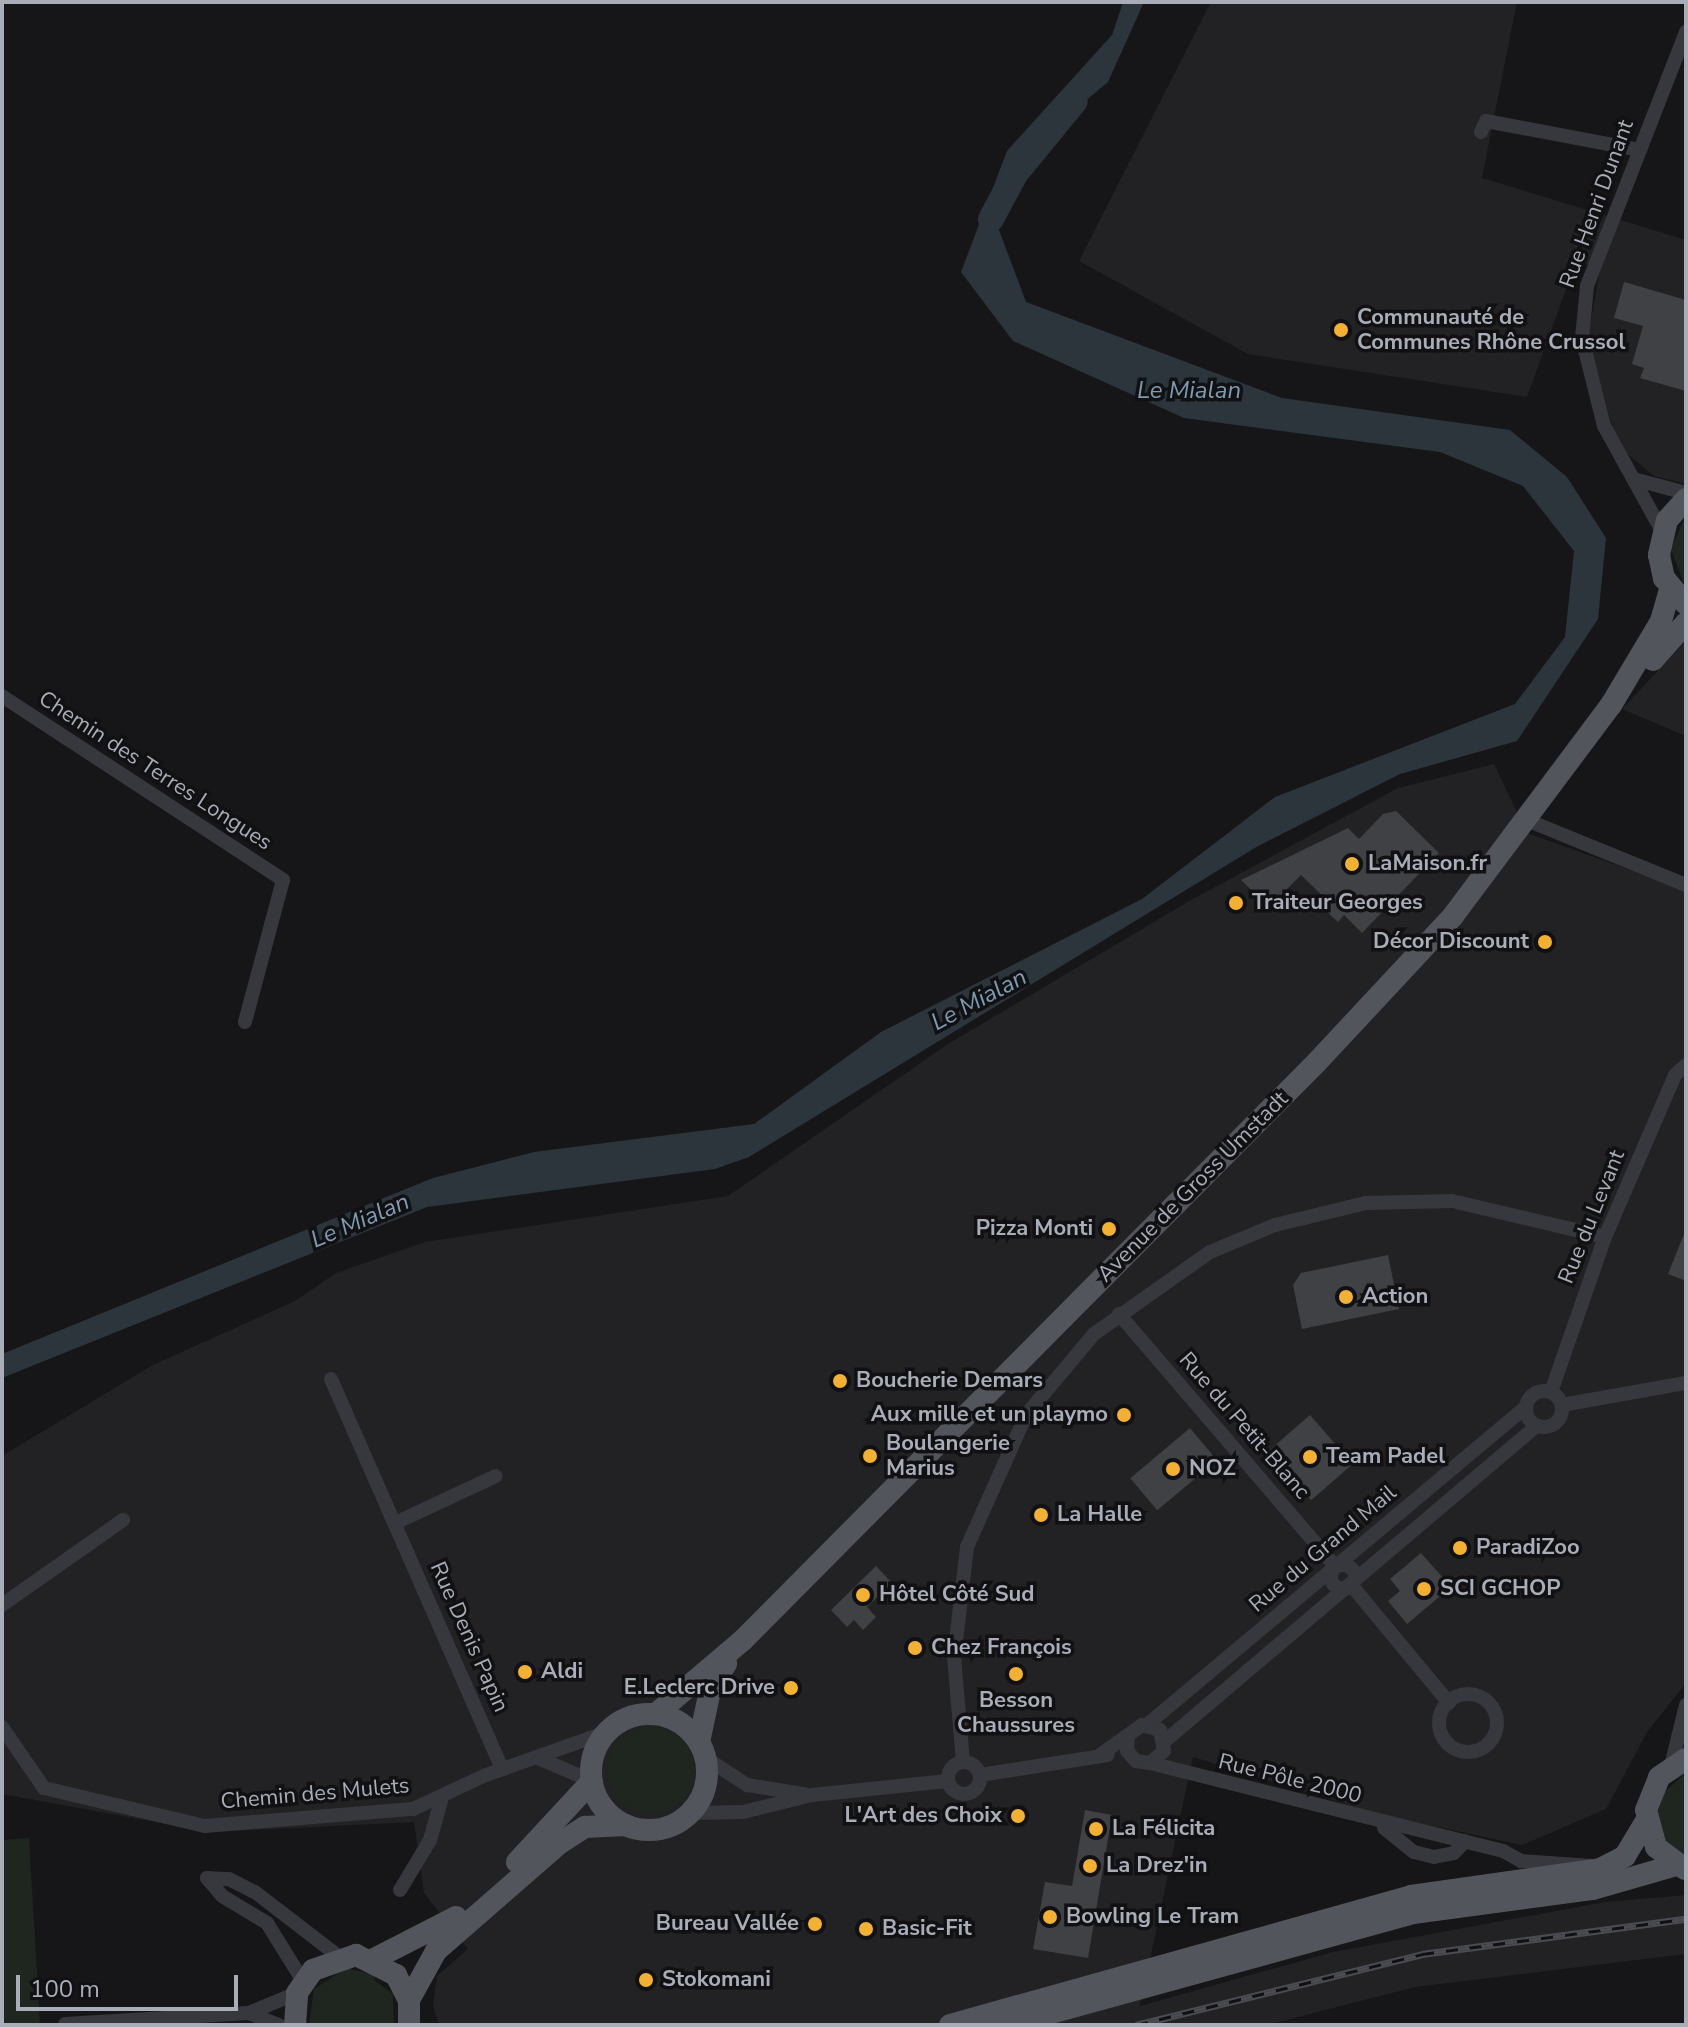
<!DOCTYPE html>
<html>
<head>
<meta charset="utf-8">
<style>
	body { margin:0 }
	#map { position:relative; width:1688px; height:2027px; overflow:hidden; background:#161618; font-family:"Nunito Sans",sans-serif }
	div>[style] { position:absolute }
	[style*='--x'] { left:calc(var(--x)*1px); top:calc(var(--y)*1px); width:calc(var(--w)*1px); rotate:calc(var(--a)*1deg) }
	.built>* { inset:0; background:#222225 }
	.green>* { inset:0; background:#1e261f }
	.round { border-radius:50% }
	.water>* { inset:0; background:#2c353c }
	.river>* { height:26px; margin:-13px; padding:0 13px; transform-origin:13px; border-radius:13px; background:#2c353c }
	.building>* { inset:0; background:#404145; transform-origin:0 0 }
	.minor>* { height:14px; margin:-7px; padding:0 7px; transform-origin:7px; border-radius:7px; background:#37383d }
	.minor>.ring { margin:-7px; padding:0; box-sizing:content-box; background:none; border:14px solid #37383d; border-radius:50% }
	.primary>* { height:22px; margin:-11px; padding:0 11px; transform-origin:11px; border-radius:11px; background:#53555c }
	.primary>.ring { margin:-11px; padding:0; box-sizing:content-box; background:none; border:22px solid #53555c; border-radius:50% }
	.rail>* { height:7px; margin-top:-3.5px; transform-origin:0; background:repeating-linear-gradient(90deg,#111113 0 12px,#4a4c52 0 24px); box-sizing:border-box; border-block:2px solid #4a4c52 }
	.dots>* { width:22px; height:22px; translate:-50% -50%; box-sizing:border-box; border:4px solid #111113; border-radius:50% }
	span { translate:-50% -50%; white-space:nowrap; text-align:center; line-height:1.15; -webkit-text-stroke:7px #111113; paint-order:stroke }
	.street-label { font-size:22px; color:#a8adb8 }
	.poi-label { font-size:22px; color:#a8adb8; font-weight:700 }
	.left { translate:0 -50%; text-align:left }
	.right { translate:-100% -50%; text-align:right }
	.water-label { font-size:24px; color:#7f9bb3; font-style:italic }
	.frame { position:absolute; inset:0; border:4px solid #a8adb8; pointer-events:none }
	.scale { position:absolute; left:16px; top:1975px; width:222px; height:36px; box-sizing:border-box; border:4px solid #a8adb8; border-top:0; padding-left:10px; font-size:24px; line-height:28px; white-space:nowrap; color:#a8adb8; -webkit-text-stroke:6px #111113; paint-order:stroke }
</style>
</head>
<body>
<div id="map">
	<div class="built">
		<div style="clip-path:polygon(1211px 2px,1517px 2px,1482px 178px,1686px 240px,1686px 484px,1654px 476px,1623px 450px,1613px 430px,1588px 336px,1600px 271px,1577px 259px,1527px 397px,1248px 354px,1079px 261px)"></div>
		<div style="clip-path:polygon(1686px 641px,1686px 736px,1622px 709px)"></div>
		<div style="clip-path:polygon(1494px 764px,1527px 833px,1686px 890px,1686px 1683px,1647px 1732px,1606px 1809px,1522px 1845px,1377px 1814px,1193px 1757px,1140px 2006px,1333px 1952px,1605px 1902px,1686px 1895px,1686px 1954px,1415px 1987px,1267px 2025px,439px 2025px,433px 2006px,437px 1976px,468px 1949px,424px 1893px,414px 1822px,211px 1832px,2px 1794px,2px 1456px,153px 1365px,295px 1301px,336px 1273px,425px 1242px,728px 1196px,948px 1044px,1191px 900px,1398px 788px)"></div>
	</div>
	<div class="green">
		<div style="clip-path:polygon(1686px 515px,1686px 589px,1671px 549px)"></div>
		<div class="round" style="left:607px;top:1726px;width:88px;height:88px"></div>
		<div style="clip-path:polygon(1686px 1773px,1686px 1857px,1665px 1840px,1657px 1817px,1663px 1793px)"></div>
		<div style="clip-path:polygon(29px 1838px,40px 2025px,2px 2025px,2px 1840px)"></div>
		<div style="clip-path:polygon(346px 1968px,376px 1975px,374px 1980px,393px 1994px,394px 2025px,309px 2025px,314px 1989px)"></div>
	</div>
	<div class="water">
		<div style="clip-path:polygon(1123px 2px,1144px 2px,1108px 82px,1041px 138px,1009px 182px,999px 230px,1026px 302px,1282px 398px,1510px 430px,1567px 477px,1606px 538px,1598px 619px,1517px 741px,1400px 774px,1258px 846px,749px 1157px,715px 1169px,427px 1207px,2px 1378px,2px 1354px,433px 1178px,534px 1152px,754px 1124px,881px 1032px,1142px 899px,1275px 797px,1515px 704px,1565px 637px,1574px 551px,1523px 486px,1440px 452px,1184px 418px,1013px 341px,961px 272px,1007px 151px,1112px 35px)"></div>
	</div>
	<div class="river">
		<div style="--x:991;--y:219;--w:51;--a:-61.9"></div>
		<div style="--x:1015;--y:174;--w:94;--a:-50.6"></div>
	</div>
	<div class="building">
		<div style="clip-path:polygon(1624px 282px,1686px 300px,1686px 391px,1640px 378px,1644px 368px,1632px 364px,1643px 326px,1614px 318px)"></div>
		<div style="clip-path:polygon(1396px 811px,1439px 853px,1362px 933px,1344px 915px,1338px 922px,1324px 909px,1330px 903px,1301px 875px,1269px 907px,1241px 880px,1348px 828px,1359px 839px,1383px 814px)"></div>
		<div style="clip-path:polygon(1686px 1229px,1686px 1281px,1668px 1274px)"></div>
		<div style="clip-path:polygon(1388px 1255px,1399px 1309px,1302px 1329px,1293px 1285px,1301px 1273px)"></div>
		<div style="left:1310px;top:1415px;width:65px;height:55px;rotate:49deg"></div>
		<div style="left:1190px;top:1428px;width:42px;height:78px;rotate:50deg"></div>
		<div style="clip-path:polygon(1421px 1553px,1451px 1587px,1407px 1624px,1388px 1601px,1400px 1591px,1390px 1579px)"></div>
		<div style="clip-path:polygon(876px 1566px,892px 1583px,867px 1607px,876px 1617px,863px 1630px,854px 1620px,847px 1627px,831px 1610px)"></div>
		<div style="clip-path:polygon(1085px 1810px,1112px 1815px,1088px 1958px,1033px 1949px,1045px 1882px,1072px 1886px)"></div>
	</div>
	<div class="minor">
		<div style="--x:1481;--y:132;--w:12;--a:-66"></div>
		<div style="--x:1486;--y:121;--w:156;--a:10.7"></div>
		<div style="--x:1637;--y:480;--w:51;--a:14.9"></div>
		<div style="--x:1662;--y:531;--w:120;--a:-118.9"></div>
		<div style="--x:1604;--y:426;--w:91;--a:-104"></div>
		<div style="--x:1582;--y:338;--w:52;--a:-84.5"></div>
		<div style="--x:1587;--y:286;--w:273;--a:-68.7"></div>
		<div style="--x:2;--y:696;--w:336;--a:33.2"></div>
		<div style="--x:283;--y:880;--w:147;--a:105"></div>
		<div style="--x:1524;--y:819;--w:175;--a:22.2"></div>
		<div style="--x:1119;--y:1314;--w:333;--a:49.4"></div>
		<div style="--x:331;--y:1379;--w:426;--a:66.3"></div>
		<div class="ring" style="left:1526px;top:1391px;width:22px;height:22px"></div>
		<div style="--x:1551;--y:1392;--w:164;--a:-70.8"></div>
		<div style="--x:1605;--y:1237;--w:176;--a:-66.6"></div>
		<div style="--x:1675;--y:1075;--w:15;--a:-42"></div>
		<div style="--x:1562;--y:1405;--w:126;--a:-10.1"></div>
		<div style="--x:395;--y:1523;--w:111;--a:-25"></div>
		<div class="ring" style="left:1331px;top:1565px;width:10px;height:10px"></div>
		<div style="--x:1352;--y:1586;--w:152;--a:50.3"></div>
		<div style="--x:2;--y:1605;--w:148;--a:-35.1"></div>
		<div class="ring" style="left:1439px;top:1694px;width:44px;height:44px"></div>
		<div style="--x:1148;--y:1724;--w:493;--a:-40"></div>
		<div style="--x:2;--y:1727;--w:74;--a:55.5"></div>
		<div style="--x:44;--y:1788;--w:165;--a:13.3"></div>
		<div style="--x:205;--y:1826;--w:209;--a:-4.7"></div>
		<div style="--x:413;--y:1809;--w:81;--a:-25"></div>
		<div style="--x:486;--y:1775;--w:128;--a:-19.6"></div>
		<div style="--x:1165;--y:1741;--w:487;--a:-40.3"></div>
		<div style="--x:1100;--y:1755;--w:52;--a:-35.5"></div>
		<div style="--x:1142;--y:1725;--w:19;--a:16"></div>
		<div style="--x:1160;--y:1730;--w:21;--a:79"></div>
		<div style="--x:1164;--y:1751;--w:18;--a:139"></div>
		<div style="--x:1150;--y:1763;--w:14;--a:-172"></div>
		<div style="--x:1136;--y:1761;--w:13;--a:-132"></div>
		<div style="--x:1127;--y:1751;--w:14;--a:-86"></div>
		<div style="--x:538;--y:1758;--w:59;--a:23.1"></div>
		<div style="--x:706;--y:1758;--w:49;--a:33.4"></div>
		<div style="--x:747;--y:1785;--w:58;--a:9"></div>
		<div class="ring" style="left:948px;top:1762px;width:18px;height:18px"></div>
		<div style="--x:963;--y:1762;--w:104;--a:-94.9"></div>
		<div style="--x:954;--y:1658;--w:112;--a:-83.3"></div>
		<div style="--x:967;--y:1547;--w:145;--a:-65.9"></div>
		<div style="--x:1026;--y:1415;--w:106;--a:-50"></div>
		<div style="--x:1094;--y:1334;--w:142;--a:-35.3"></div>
		<div style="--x:1210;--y:1252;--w:70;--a:-22.6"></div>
		<div style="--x:1275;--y:1225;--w:94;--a:-13.6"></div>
		<div style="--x:1366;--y:1203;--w:86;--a:-1.3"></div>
		<div style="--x:1452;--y:1201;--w:157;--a:13.2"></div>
		<div style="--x:1150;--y:1763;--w:364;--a:14"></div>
		<div style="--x:1503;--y:1851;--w:21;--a:29"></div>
		<div style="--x:1521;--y:1861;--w:71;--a:4"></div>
		<div style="--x:1671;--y:1766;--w:63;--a:-76.2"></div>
		<div style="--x:980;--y:1775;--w:129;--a:-8.9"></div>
		<div style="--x:691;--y:1813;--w:52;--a:-1.1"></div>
		<div style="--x:743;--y:1812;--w:71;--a:-13.8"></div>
		<div style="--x:812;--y:1795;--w:136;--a:-5.9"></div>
		<div style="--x:1384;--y:1828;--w:38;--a:39"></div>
		<div style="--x:1414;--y:1852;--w:21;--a:14"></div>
		<div style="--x:1434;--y:1857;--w:20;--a:-11"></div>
		<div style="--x:1454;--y:1853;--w:16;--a:-47"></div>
		<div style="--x:207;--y:1878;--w:22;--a:3"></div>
		<div style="--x:229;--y:1879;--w:29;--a:27"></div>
		<div style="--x:255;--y:1892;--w:105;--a:37.6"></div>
		<div style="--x:207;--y:1878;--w:23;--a:50"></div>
		<div style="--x:222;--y:1896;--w:52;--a:31"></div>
		<div style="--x:267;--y:1923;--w:68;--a:58.2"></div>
		<div style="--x:400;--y:1890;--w:58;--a:-59"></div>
		<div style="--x:430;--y:1840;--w:41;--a:-74.2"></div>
		<div style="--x:249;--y:2013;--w:32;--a:22"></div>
		<div style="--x:65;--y:2024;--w:184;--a:-3.4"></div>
		<div style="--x:249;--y:2013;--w:52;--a:-22.6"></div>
	</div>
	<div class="primary">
		<div style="--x:1686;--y:499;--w:28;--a:132"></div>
		<div style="--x:1667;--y:520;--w:36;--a:103"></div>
		<div style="--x:1659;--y:555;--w:24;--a:78"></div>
		<div style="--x:1664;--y:578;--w:34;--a:50"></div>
		<div style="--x:1653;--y:660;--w:50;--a:-48.3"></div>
		<div style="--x:656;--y:1714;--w:114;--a:-40.4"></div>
		<div style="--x:743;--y:1640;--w:815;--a:-45.2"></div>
		<div style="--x:1317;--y:1062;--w:200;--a:-47"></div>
		<div style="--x:1453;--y:916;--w:264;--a:-53.2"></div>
		<div style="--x:1611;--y:705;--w:98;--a:-59.2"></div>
		<div style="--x:1661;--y:621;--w:33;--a:-74"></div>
		<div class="ring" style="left:591px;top:1714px;width:94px;height:94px"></div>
		<div style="--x:699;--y:1742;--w:57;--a:-77.9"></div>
		<div style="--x:711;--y:1686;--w:27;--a:-56"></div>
		<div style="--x:517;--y:1862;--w:110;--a:-47.2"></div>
		<div style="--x:1685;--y:1869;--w:36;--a:-143"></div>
		<div style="--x:1656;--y:1847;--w:38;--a:-105"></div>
		<div style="--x:1646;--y:1810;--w:35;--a:-68"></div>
		<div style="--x:1659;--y:1777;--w:32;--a:-34"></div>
		<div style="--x:374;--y:1959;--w:92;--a:-27.1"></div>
		<div style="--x:409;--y:2000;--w:56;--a:-61.1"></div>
		<div style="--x:436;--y:1951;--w:164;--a:-41.1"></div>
		<div style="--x:560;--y:1843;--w:30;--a:-33"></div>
		<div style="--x:585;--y:1827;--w:41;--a:-2.8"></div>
		<div style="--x:295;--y:2025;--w:32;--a:-86"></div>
		<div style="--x:297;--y:1993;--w:28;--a:-55"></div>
		<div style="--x:313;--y:1970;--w:46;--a:-19.2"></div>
		<div style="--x:356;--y:1955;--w:45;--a:26.6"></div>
		<div style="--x:396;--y:1975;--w:28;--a:63"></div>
		<div style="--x:409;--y:2000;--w:25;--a:90"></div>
		<div style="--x:950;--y:2025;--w:479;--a:-15.6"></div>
		<div style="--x:1411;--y:1896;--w:191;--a:-8.1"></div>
		<div style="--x:1600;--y:1869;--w:28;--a:-27"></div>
		<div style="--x:1625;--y:1856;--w:41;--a:-59"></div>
		<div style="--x:1007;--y:2025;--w:421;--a:-15.4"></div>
		<div style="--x:1413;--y:1913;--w:182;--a:-7.6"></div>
		<div style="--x:1593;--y:1889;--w:86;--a:-16.1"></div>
	</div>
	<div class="rail">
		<div style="--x:1136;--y:2025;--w:295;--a:-13.9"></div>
		<div style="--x:1422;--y:1954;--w:266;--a:-7.6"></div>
	</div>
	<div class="dots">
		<div style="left:1341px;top:330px;background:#f2b134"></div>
		<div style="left:1352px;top:864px;background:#f2b134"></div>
		<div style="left:1236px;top:903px;background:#f2b134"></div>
		<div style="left:1545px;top:942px;background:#f2b134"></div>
		<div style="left:1109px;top:1229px;background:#f2b134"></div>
		<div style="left:1346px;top:1297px;background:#f2b134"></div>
		<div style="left:840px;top:1381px;background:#f2b134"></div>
		<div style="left:1124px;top:1415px;background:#f2b134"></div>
		<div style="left:870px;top:1456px;background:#f2b134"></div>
		<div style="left:1310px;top:1457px;background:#f2b134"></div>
		<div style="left:1173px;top:1469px;background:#f2b134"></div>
		<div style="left:1041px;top:1515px;background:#f2b134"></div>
		<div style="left:1460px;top:1548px;background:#f2b134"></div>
		<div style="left:1424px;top:1589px;background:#f2b134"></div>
		<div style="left:863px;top:1595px;background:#f2b134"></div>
		<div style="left:915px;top:1648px;background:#f2b134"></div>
		<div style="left:525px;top:1672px;background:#f2b134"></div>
		<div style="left:1016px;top:1674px;background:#f2b134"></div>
		<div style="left:791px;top:1688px;background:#f2b134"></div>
		<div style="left:1018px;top:1816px;background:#f2b134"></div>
		<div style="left:1096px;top:1829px;background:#f2b134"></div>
		<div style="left:1090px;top:1866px;background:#f2b134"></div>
		<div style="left:1050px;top:1917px;background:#f2b134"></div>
		<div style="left:815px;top:1924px;background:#f2b134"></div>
		<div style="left:866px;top:1929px;background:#f2b134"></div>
		<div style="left:646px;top:1980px;background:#f2b134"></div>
	</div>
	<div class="street-label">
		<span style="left:1597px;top:204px;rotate:-70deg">Rue Henri Dunant</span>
		<span style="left:155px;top:771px;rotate:33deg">Chemin des Terres Longues</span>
		<span style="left:1193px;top:1187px;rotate:-45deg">Avenue de Gross Umstadt</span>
		<span style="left:1592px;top:1217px;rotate:-68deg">Rue du Levant</span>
		<span style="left:1244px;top:1426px;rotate:49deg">Rue du Petit-Blanc</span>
		<span style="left:1323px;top:1549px;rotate:-40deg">Rue du Grand Mail</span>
		<span style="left:469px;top:1637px;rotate:66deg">Rue Denis Papin</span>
		<span style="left:1290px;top:1779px;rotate:14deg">Rue Pôle 2000</span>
		<span style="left:315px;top:1794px;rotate:-5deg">Chemin des Mulets</span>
	</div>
	<div class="poi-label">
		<span class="left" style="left:1357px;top:330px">Communauté de<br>Communes Rhône Crussol</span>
		<span class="left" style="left:1368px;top:864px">LaMaison.fr</span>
		<span class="left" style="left:1252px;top:903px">Traiteur Georges</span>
		<span class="right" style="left:1529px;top:942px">Décor Discount</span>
		<span class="right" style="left:1093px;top:1229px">Pizza Monti</span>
		<span class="left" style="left:1362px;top:1297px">Action</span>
		<span class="left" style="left:856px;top:1381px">Boucherie Demars</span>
		<span class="right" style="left:1108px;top:1415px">Aux mille et un playmo</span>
		<span class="left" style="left:886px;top:1456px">Boulangerie<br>Marius</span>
		<span class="left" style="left:1326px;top:1457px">Team Padel</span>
		<span class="left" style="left:1189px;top:1469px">NOZ</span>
		<span class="left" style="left:1057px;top:1515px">La Halle</span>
		<span class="left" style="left:1476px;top:1548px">ParadiZoo</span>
		<span class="left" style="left:1440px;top:1589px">SCI GCHOP</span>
		<span class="left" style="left:879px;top:1595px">Hôtel Côté Sud</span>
		<span class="left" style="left:931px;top:1648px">Chez François</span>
		<span class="left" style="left:541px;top:1672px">Aldi</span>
		<span class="right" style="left:775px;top:1688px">E.Leclerc Drive</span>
		<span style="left:1016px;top:1713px">Besson<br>Chaussures</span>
		<span class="right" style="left:1002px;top:1816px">L'Art des Choix</span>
		<span class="left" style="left:1112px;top:1829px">La Félicita</span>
		<span class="left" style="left:1106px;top:1866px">La Drez'in</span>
		<span class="left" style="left:1066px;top:1917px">Bowling Le Tram</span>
		<span class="right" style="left:799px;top:1924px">Bureau Vallée</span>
		<span class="left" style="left:882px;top:1929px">Basic-Fit</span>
		<span class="left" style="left:662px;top:1980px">Stokomani</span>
	</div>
	<div class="water-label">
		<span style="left:1189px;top:391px">Le Mialan</span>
		<span style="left:979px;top:1000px;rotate:-28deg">Le Mialan</span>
		<span style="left:360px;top:1221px;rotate:-23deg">Le Mialan</span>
	</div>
	<div class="frame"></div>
	<div class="scale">100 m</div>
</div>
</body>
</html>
